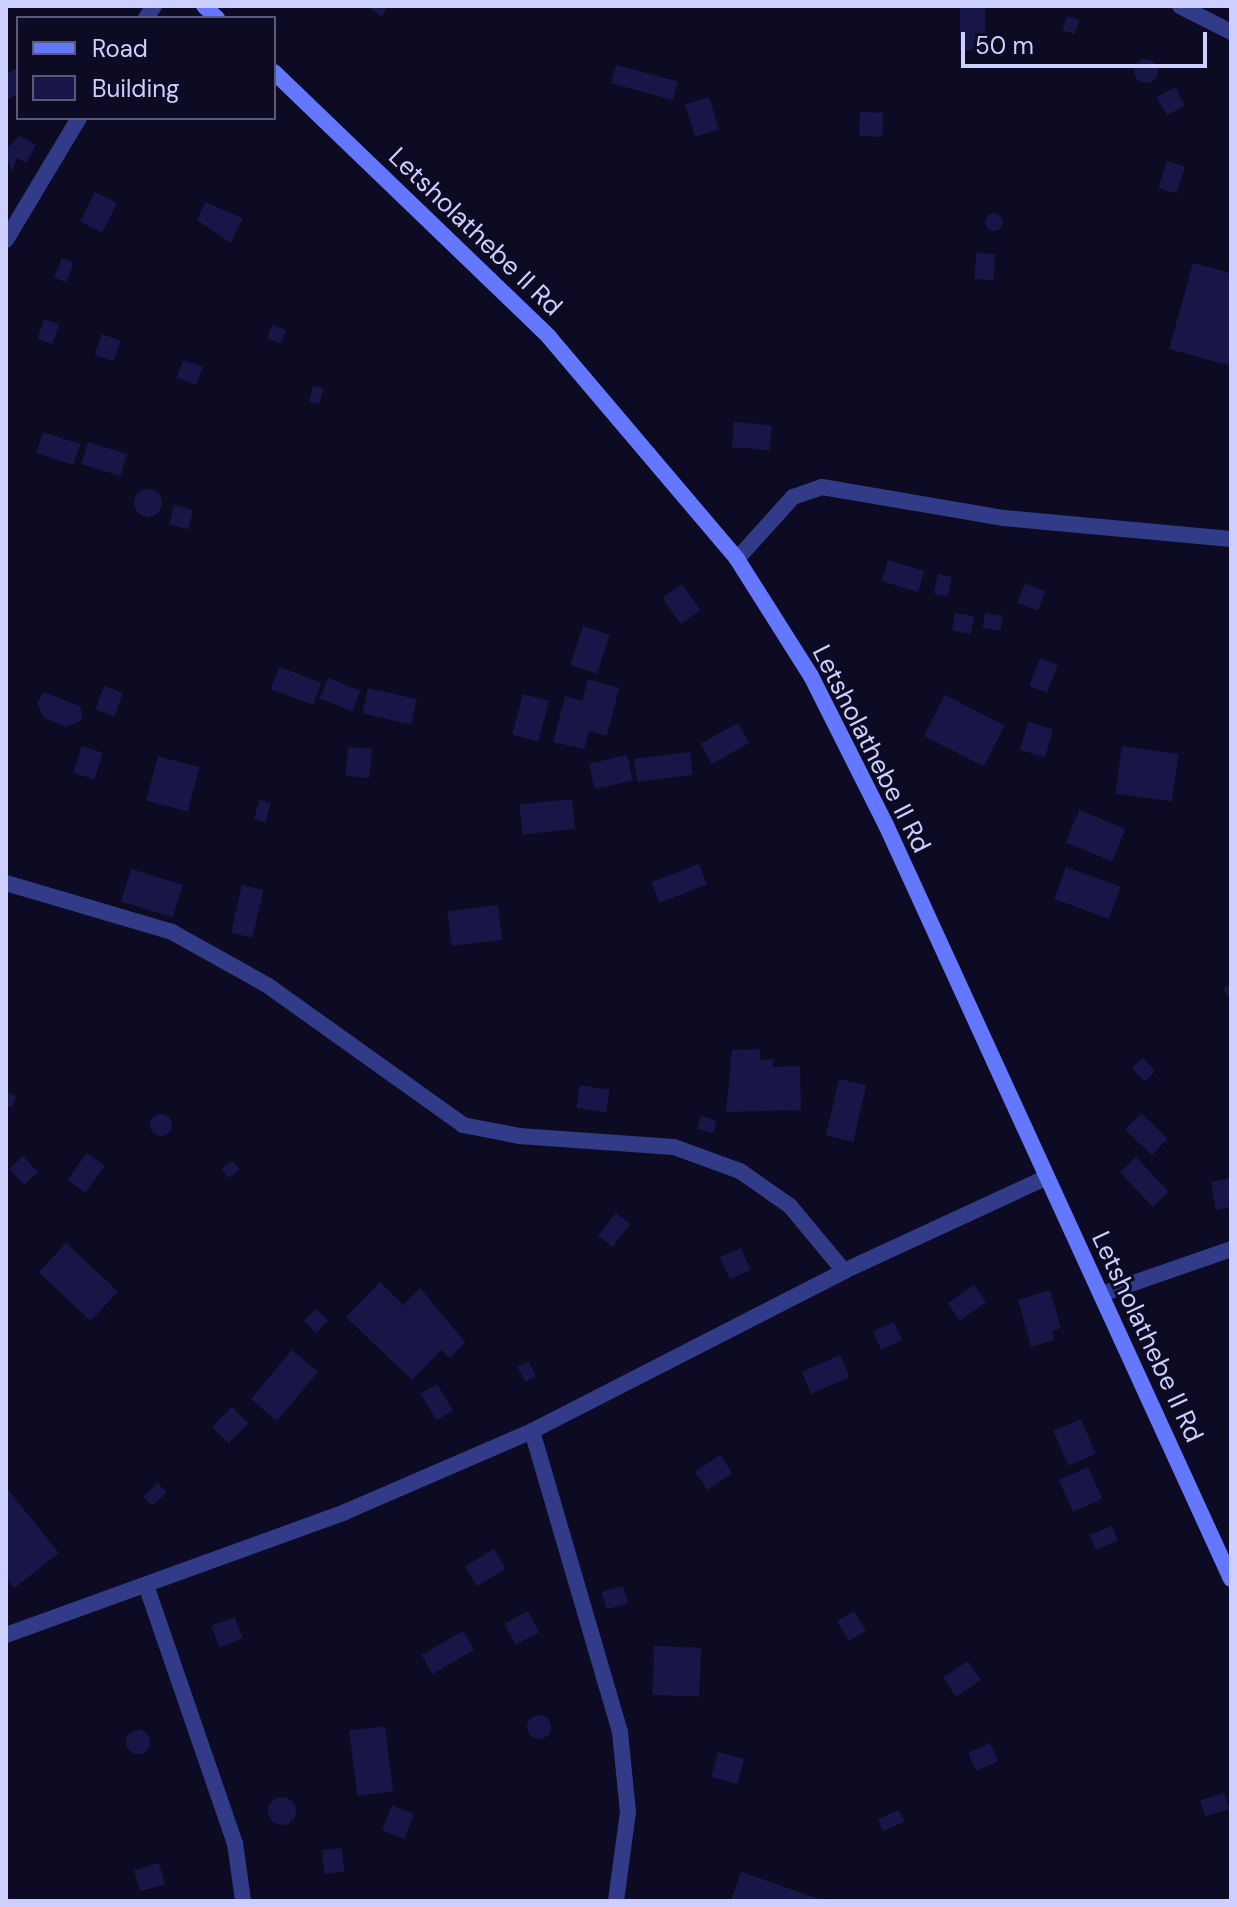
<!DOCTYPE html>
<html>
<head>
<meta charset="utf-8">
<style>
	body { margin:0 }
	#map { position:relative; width:1237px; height:1907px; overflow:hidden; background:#0c0b23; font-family:"DM Sans",sans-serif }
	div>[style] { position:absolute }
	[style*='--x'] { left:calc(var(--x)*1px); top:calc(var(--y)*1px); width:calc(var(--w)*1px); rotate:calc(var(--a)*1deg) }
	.building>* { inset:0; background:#181646; transform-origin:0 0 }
	.round { border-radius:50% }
	.street>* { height:16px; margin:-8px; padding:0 8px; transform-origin:8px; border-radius:8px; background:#323b87 }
	.secondary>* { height:16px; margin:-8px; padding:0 8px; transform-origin:8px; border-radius:8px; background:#6477ff }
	span { translate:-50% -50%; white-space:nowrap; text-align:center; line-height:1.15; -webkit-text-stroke:6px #0c0b23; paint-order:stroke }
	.street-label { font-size:26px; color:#cdcfff }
	.frame { position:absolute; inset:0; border:8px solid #cdcfff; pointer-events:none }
	.legend { position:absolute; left:16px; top:16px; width:260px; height:104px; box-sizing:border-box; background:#0c0b23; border:2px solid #59597b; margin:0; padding:10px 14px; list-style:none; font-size:24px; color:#cdcfff }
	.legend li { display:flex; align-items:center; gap:16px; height:40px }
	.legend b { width:40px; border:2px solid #59597b }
	.scale { position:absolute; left:961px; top:32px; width:246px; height:36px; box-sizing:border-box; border:4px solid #cdcfff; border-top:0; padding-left:10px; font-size:24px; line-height:28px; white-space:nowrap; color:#cdcfff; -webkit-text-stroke:6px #0c0b23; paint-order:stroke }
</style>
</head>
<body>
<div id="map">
	<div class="building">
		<div style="clip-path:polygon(367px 6px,388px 6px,382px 17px)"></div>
		<div style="left:960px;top:6px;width:25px;height:44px"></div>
		<div style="left:1067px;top:16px;width:13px;height:15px;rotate:18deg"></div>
		<div class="round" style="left:1134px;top:59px;width:24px;height:24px"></div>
		<div style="left:616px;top:65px;width:64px;height:19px;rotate:15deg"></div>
		<div style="clip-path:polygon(18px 67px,18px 93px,6px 101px,6px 75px)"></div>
		<div style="left:1175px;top:87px;width:21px;height:21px;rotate:61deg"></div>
		<div style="left:709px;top:97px;width:34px;height:25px;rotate:73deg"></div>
		<div style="left:860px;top:112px;width:23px;height:24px;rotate:2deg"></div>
		<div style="clip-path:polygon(20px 136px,36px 145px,26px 163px,17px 158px,11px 173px,6px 149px)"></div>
		<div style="left:1167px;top:161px;width:19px;height:28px;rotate:18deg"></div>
		<div style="left:95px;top:192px;width:25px;height:33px;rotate:27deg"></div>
		<div style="clip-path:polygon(205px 202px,243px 218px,231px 243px,197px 220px)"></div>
		<div class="round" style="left:985px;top:213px;width:18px;height:18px"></div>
		<div style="left:976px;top:253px;width:19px;height:26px;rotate:3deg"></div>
		<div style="left:62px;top:258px;width:13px;height:21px;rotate:23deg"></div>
		<div style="clip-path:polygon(1193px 263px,1231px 273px,1231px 366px,1169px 349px)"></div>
		<div style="left:44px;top:319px;width:16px;height:21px;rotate:18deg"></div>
		<div style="left:272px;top:325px;width:15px;height:14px;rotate:20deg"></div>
		<div style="left:102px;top:334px;width:20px;height:22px;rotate:20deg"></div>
		<div style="left:183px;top:360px;width:21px;height:19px;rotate:19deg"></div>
		<div style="clip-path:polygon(313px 386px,324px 388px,319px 404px,309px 402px)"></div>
		<div style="left:734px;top:422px;width:38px;height:25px;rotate:5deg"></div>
		<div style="left:43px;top:432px;width:39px;height:22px;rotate:18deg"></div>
		<div style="left:88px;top:442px;width:41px;height:23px;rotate:17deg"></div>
		<div class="round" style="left:134px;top:489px;width:28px;height:28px"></div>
		<div style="left:174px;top:505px;width:20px;height:20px;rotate:15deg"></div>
		<div style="left:888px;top:560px;width:38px;height:22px;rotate:17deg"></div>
		<div style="left:938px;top:574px;width:14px;height:20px;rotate:12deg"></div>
		<div style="left:1025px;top:583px;width:22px;height:21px;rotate:22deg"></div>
		<div style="left:682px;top:584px;width:32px;height:24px;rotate:55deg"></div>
		<div style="left:955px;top:613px;width:19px;height:18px;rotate:9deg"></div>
		<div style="left:985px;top:613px;width:18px;height:15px;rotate:9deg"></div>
		<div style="left:583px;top:626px;width:28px;height:41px;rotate:18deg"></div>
		<div style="left:1040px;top:658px;width:19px;height:30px;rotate:21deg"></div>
		<div style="left:279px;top:667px;width:45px;height:24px;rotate:20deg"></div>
		<div style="left:328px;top:678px;width:35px;height:22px;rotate:22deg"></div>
		<div style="clip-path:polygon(588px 679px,619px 688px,607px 736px,589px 731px,584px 749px,553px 742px,565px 696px,582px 701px)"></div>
		<div style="left:104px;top:686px;width:20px;height:25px;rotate:20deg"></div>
		<div style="left:368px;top:688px;width:50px;height:26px;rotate:13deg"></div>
		<div style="clip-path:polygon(44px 692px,80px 706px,83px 720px,66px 727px,44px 718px,37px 703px)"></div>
		<div style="left:523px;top:694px;width:27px;height:42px;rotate:15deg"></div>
		<div style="left:945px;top:695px;width:67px;height:46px;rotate:27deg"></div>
		<div style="left:1028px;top:722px;width:26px;height:29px;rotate:16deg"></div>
		<div style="left:738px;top:723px;width:23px;height:43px;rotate:61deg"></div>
		<div style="left:82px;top:746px;width:22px;height:28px;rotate:18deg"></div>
		<div style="left:1122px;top:746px;width:57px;height:48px;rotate:8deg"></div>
		<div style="left:348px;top:747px;width:24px;height:29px;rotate:5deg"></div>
		<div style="left:690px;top:752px;width:23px;height:56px;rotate:83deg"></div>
		<div style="left:627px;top:755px;width:26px;height:39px;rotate:77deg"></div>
		<div style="left:158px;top:756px;width:43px;height:46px;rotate:15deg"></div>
		<div style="left:572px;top:799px;width:30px;height:53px;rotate:84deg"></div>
		<div style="left:259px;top:800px;width:12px;height:20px;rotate:14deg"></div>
		<div style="left:1079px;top:810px;width:50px;height:35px;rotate:22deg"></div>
		<div style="left:699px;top:864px;width:22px;height:51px;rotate:69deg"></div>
		<div style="left:1066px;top:867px;width:58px;height:34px;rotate:20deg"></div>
		<div style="left:131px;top:869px;width:54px;height:34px;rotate:17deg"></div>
		<div style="left:242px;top:885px;width:22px;height:49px;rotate:13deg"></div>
		<div style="left:498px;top:905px;width:35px;height:51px;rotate:83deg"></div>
		<div style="clip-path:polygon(1231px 983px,1231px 1001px,1223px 989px)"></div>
		<div style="clip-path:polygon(760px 1049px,760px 1060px,773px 1059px,773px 1067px,800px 1066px,801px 1110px,726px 1112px,732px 1050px)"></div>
		<div style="left:1143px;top:1058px;width:18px;height:15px;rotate:47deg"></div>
		<div style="left:839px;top:1079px;width:28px;height:58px;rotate:13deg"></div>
		<div style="left:580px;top:1085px;width:30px;height:23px;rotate:9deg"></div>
		<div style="clip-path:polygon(6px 1092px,16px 1096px,12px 1108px,6px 1105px)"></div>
		<div style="left:1141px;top:1113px;width:37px;height:23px;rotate:44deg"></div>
		<div class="round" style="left:150px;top:1114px;width:22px;height:22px"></div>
		<div style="clip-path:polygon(701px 1116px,716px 1120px,714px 1133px,697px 1129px)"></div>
		<div style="left:87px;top:1153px;width:22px;height:33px;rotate:36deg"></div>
		<div style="left:23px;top:1156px;width:22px;height:19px;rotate:47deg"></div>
		<div style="left:1136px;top:1157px;width:48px;height:22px;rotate:47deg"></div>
		<div style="clip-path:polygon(232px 1161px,240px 1170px,229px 1178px,221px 1169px)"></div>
		<div style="clip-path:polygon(1231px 1178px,1231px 1207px,1216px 1210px,1211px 1182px)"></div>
		<div style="left:616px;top:1213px;width:18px;height:29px;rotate:38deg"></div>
		<div style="left:66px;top:1243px;width:71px;height:40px;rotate:43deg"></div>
		<div style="left:741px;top:1248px;width:24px;height:23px;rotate:66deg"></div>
		<div style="clip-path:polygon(380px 1282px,403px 1305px,420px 1288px,465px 1342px,450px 1358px,441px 1350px,412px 1380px,346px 1317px)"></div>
		<div style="left:974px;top:1285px;width:21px;height:32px;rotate:55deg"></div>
		<div style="clip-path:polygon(1050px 1290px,1061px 1328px,1052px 1331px,1054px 1340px,1031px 1347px,1018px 1300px)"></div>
		<div style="left:316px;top:1309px;width:17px;height:17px;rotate:45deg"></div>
		<div style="left:894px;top:1322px;width:20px;height:23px;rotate:66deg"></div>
		<div style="left:292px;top:1350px;width:34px;height:64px;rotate:40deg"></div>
		<div style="left:840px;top:1355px;width:24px;height:42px;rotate:66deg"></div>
		<div style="left:528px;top:1361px;width:17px;height:12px;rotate:62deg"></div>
		<div style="left:437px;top:1384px;width:31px;height:19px;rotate:59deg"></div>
		<div style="left:232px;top:1407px;width:23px;height:28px;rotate:45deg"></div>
		<div style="left:1081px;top:1419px;width:38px;height:30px;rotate:67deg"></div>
		<div style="left:720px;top:1455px;width:22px;height:30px;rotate:56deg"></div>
		<div style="left:1088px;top:1467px;width:35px;height:32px;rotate:66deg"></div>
		<div style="left:158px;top:1483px;width:13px;height:20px;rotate:48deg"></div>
		<div style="clip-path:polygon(6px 1487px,59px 1553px,14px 1588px,6px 1578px)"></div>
		<div style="left:1112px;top:1526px;width:16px;height:24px;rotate:68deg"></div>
		<div style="left:494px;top:1549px;width:23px;height:34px;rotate:59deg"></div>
		<div style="left:623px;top:1586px;width:18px;height:22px;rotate:74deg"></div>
		<div style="left:528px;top:1611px;width:24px;height:27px;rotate:62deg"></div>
		<div style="left:854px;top:1611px;width:23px;height:20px;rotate:59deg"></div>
		<div style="left:235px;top:1617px;width:23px;height:25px;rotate:70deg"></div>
		<div style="left:463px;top:1631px;width:22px;height:48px;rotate:60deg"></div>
		<div style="left:654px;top:1646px;width:47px;height:49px;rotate:2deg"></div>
		<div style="left:968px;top:1661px;width:23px;height:30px;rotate:56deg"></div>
		<div class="round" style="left:527px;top:1715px;width:24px;height:24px"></div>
		<div style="left:385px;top:1726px;width:66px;height:36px;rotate:83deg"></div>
		<div class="round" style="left:126px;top:1730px;width:24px;height:24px"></div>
		<div style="left:990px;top:1743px;width:20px;height:24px;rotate:66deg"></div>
		<div style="left:718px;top:1752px;width:27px;height:26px;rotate:15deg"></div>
		<div style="left:1224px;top:1793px;width:17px;height:25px;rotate:73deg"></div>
		<div class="round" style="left:268px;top:1797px;width:28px;height:28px"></div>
		<div style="left:392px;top:1805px;width:24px;height:27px;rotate:22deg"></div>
		<div style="left:899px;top:1810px;width:13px;height:23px;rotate:67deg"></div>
		<div style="left:342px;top:1848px;width:24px;height:20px;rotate:85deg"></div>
		<div style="left:159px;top:1863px;width:22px;height:26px;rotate:74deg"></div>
		<div style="clip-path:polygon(741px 1872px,820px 1899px,819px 1901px,731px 1901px)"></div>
	</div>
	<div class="street">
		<div style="--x:1180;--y:6;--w:57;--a:27"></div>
		<div style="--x:146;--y:18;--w:14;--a:-56"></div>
		<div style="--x:6;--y:240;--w:142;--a:-59.1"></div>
		<div style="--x:737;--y:559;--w:84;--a:-47.9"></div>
		<div style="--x:793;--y:497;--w:31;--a:-19"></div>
		<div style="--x:822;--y:487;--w:185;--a:9.7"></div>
		<div style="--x:1004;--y:518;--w:228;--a:5.3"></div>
		<div style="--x:6;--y:883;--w:173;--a:16.4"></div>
		<div style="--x:172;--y:932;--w:109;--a:29.2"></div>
		<div style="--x:267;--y:985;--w:241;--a:35.5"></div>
		<div style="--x:463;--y:1125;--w:57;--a:11.1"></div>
		<div style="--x:519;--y:1136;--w:155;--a:4.1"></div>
		<div style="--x:674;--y:1147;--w:70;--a:20"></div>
		<div style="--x:740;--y:1171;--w:61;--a:35"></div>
		<div style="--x:790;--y:1206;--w:85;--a:50.3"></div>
		<div style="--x:1102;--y:1294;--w:137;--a:-19.2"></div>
		<div style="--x:532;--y:1431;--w:314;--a:73.7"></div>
		<div style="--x:620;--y:1732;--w:80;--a:84.3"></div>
		<div style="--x:628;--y:1812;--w:90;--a:97.7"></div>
		<div style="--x:147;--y:1588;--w:270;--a:71"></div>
		<div style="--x:235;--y:1843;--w:59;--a:82.1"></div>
		<div style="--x:6;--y:1635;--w:361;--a:-19.9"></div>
		<div style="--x:345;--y:1512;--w:204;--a:-23.4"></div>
		<div style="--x:532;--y:1431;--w:351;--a:-27.1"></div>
		<div style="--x:844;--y:1271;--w:221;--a:-24.8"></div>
	</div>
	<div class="secondary">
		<div style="--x:204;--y:6;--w:18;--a:43"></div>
		<div style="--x:274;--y:72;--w:382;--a:43.9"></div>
		<div style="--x:549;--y:337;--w:291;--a:49.7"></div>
		<div style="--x:737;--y:559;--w:138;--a:57.7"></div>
		<div style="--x:811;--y:676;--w:167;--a:63.3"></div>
		<div style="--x:886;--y:825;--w:829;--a:65.41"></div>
	</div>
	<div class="street-label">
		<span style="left:475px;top:232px;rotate:44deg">Letsholathebe II Rd</span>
		<span style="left:871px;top:749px;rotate:63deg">Letsholathebe II Rd</span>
		<span style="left:1147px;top:1337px;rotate:65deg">Letsholathebe II Rd</span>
	</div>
	<div class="frame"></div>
	<ul class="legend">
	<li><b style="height:10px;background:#6477ff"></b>Road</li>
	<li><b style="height:22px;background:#181646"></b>Building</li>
	</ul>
	<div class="scale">50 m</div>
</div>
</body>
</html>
